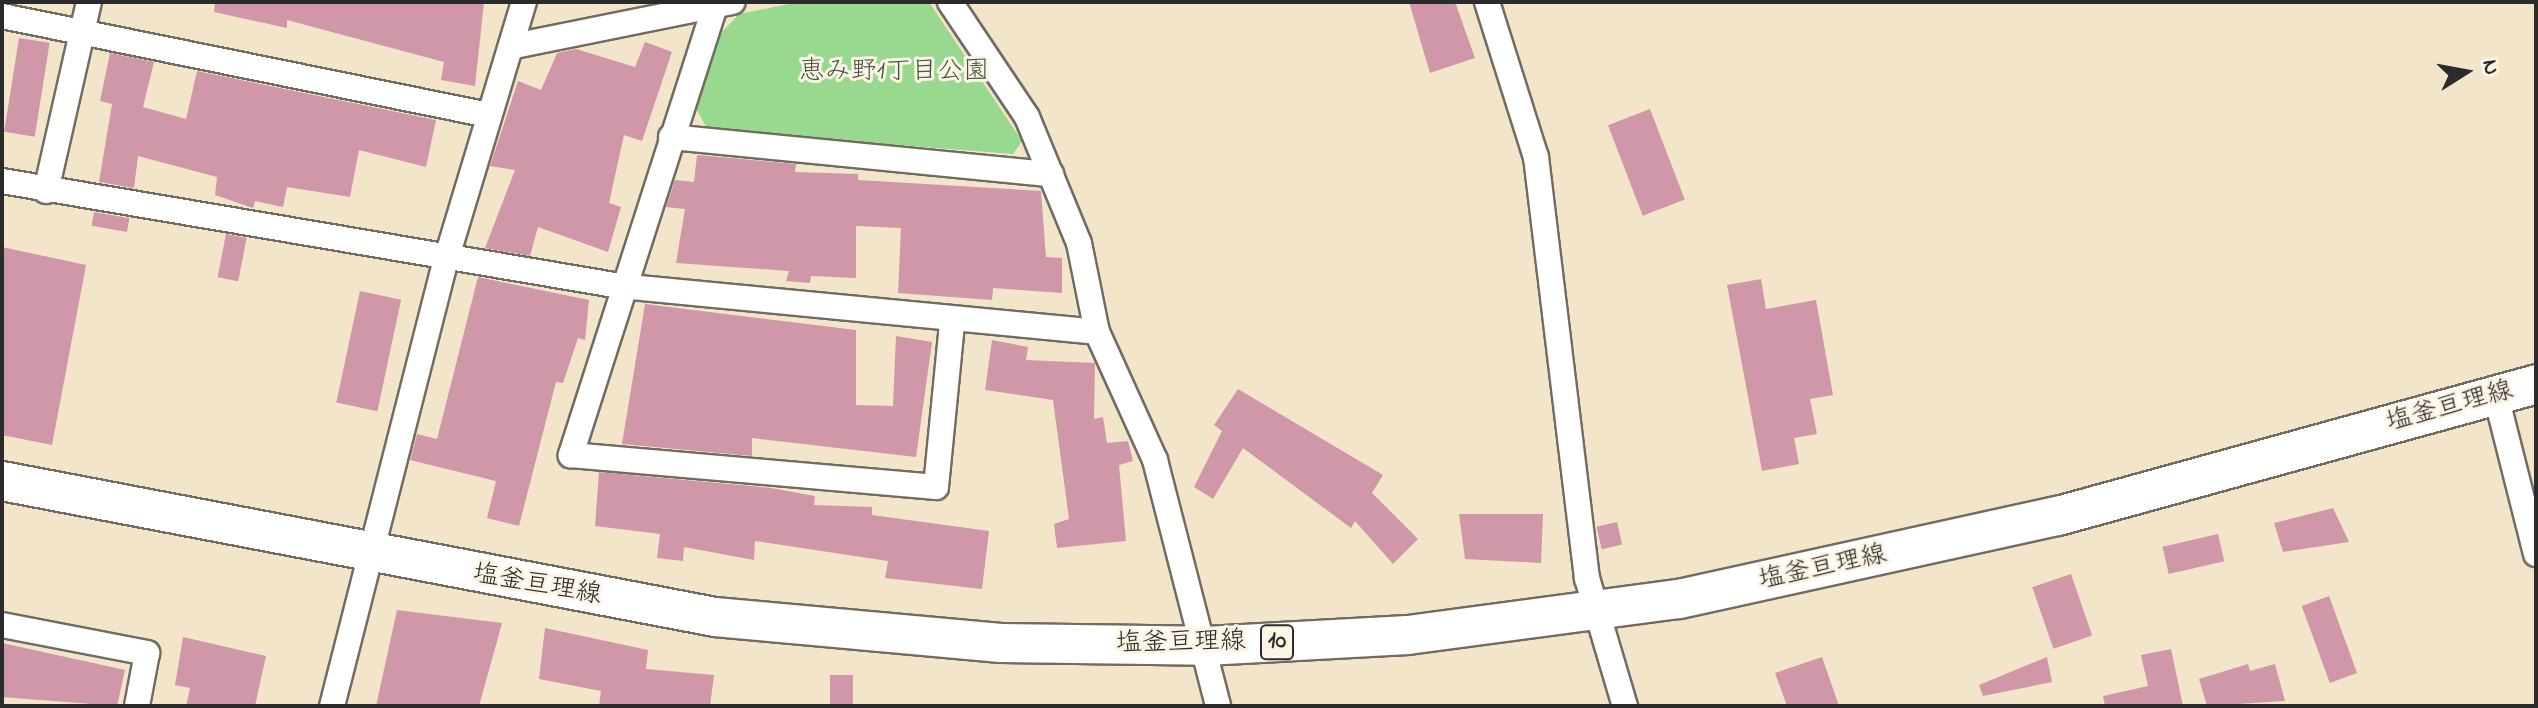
<!DOCTYPE html>
<html>
<head>
<meta charset="utf-8">
<style>
	body { margin:0 }
	#map { position:relative; width:2538px; height:708px; overflow:hidden; background:#f3e5c9; font-family:"Indie Flower","Klee One",sans-serif }
	div>[style] { position:absolute }
	[style*='--x'] { left:calc(var(--x)*1px); top:calc(var(--y)*1px); width:calc(var(--w)*1px); rotate:calc(var(--a)*1deg) }
	.green>* { inset:0; background:#98d98f }
	.building>* { inset:0; background:#d097a8; transform-origin:0 0 }
	.roads { filter:drop-shadow(2px 0 #716c62) drop-shadow(-2px 0 #716c62) drop-shadow(0 2px #716c62) drop-shadow(0 -2px #716c62) }
	.minor>* { height:24px; margin:-12px; padding:0 12px; transform-origin:12px; border-radius:12px; background:#fff }
	.primary>* { height:38px; margin:-19px; padding:0 19px; transform-origin:19px; border-radius:19px; background:#fff }
	span { translate:-50% -50%; white-space:nowrap; text-align:center; line-height:1.15; -webkit-text-stroke:6px #fcf5e5; paint-order:stroke }
	.shield-label span { padding:2px 6px; background:#fcf5e5; border:2px solid; border-radius:6px; -webkit-text-stroke-width:0 }
	.shield-label { font-size:24px; color:#2b2b2b; font-weight:700 }
	.park-label { font-size:26px; color:#465644 }
	.street-label { font-size:26px; color:#2b2b2b }
	.frame { position:absolute; inset:0; border:4px solid #2b2b2b; pointer-events:none }
	.north { position:absolute; left:2426px; top:32px; width:80px; height:80px; -webkit-text-stroke:6px #fcf5e5; paint-order:stroke; rotate:79deg; font-size:22px; font-weight:700; line-height:32px; text-align:center; color:#2b2b2b }
	.north::after { content:''; display:block; margin:auto; width:28px; height:36px; background:#2b2b2b; clip-path:polygon(50% 0,100% 100%,50% 72%,0 100%) }
</style>
</head>
<body>
<div id="map">
	<div class="green">
		<div style="clip-path:polygon(799px 2px,929px 2px,1022px 141px,1013px 154px,708px 130px,694px 105px,722px 32px,739px 14px)"></div>
	</div>
	<div class="building">
		<div style="clip-path:polygon(215px 2px,484px 2px,475px 86px,441px 80px,444px 62px,287px 20px,287px 28px,214px 12px)"></div>
		<div style="clip-path:polygon(1409px 2px,1455px 2px,1475px 58px,1430px 73px)"></div>
		<div style="left:19px;top:38px;width:31px;height:95px;rotate:9deg"></div>
		<div style="clip-path:polygon(645px 42px,672px 52px,642px 141px,624px 135px,609px 203px,621px 207px,608px 252px,538px 227px,530px 256px,485px 248px,515px 170px,490px 166px,518px 81px,541px 90px,557px 53px,576px 49px,635px 67px)"></div>
		<div style="clip-path:polygon(110px 53px,154px 62px,143px 107px,186px 119px,197px 71px,436px 120px,426px 167px,359px 150px,350px 197px,287px 187px,283px 207px,255px 201px,253px 208px,215px 195px,217px 177px,138px 156px,134px 188px,99px 182px,112px 104px,100px 101px)"></div>
		<div style="left:1650px;top:109px;width:97px;height:45px;rotate:69deg"></div>
		<div style="clip-path:polygon(697px 155px,796px 164px,795px 172px,858px 174px,858px 180px,1041px 191px,1046px 257px,1062px 258px,1062px 293px,993px 288px,992px 300px,898px 293px,901px 228px,856px 226px,856px 278px,811px 276px,810px 283px,786px 281px,789px 271px,676px 263px,685px 209px,666px 207px,675px 180px,694px 182px)"></div>
		<div style="left:94px;top:212px;width:36px;height:14px;rotate:10deg"></div>
		<div style="left:226px;top:234px;width:21px;height:44px;rotate:11deg"></div>
		<div style="clip-path:polygon(2px 247px,86px 265px,52px 445px,2px 435px)"></div>
		<div style="clip-path:polygon(478px 277px,589px 300px,585px 340px,578px 338px,563px 383px,556px 382px,519px 526px,487px 518px,496px 481px,410px 460px,417px 434px,437px 439px)"></div>
		<div style="clip-path:polygon(1761px 279px,1766px 309px,1816px 300px,1833px 395px,1810px 399px,1817px 434px,1794px 438px,1799px 464px,1762px 471px,1727px 285px)"></div>
		<div style="left:360px;top:291px;width:42px;height:114px;rotate:12deg"></div>
		<div style="clip-path:polygon(645px 304px,856px 330px,856px 405px,893px 406px,896px 336px,932px 342px,916px 457px,752px 438px,752px 456px,622px 444px)"></div>
		<div style="clip-path:polygon(992px 340px,1028px 347px,1026px 360px,1095px 363px,1094px 419px,1103px 417px,1107px 443px,1128px 441px,1133px 461px,1119px 465px,1126px 541px,1057px 548px,1054px 524px,1069px 519px,1053px 400px,985px 390px)"></div>
		<div style="clip-path:polygon(1238px 389px,1383px 475px,1372px 493px,1418px 539px,1393px 564px,1355px 521px,1351px 528px,1243px 448px,1213px 499px,1194px 487px,1222px 431px,1214px 425px)"></div>
		<div style="clip-path:polygon(599px 472px,771px 488px,815px 496px,814px 505px,872px 507px,872px 515px,989px 531px,982px 589px,885px 578px,888px 561px,755px 541px,754px 560px,684px 547px,683px 561px,657px 558px,660px 534px,595px 526px)"></div>
		<div style="clip-path:polygon(2333px 508px,2349px 542px,2283px 552px,2274px 523px)"></div>
		<div style="clip-path:polygon(1459px 514px,1543px 514px,1541px 563px,1465px 559px)"></div>
		<div style="left:1617px;top:522px;width:23px;height:21px;rotate:77deg"></div>
		<div style="left:2218px;top:534px;width:28px;height:57px;rotate:77deg"></div>
		<div style="left:2071px;top:574px;width:65px;height:41px;rotate:71deg"></div>
		<div style="left:2329px;top:596px;width:82px;height:29px;rotate:70deg"></div>
		<div style="clip-path:polygon(397px 610px,502px 623px,479px 706px,376px 706px)"></div>
		<div style="clip-path:polygon(545px 628px,648px 650px,646px 669px,714px 675px,710px 706px,599px 706px,601px 691px,539px 679px)"></div>
		<div style="clip-path:polygon(183px 637px,266px 656px,255px 706px,186px 706px,190px 688px,175px 685px)"></div>
		<div style="clip-path:polygon(2px 643px,125px 670px,117px 706px,2px 697px)"></div>
		<div style="clip-path:polygon(2171px 649px,2183px 706px,2105px 706px,2103px 696px,2148px 686px,2141px 655px)"></div>
		<div style="clip-path:polygon(1822px 657px,1839px 706px,1787px 706px,1775px 673px)"></div>
		<div style="clip-path:polygon(2047px 657px,2052px 682px,1983px 696px,1979px 685px)"></div>
		<div style="clip-path:polygon(2248px 664px,2250px 671px,2275px 664px,2285px 701px,2207px 706px,2199px 679px)"></div>
		<div style="left:830px;top:675px;width:23px;height:31px"></div>
	</div>
	<div class="roads">
		<div class="minor">
			<div style="--x:950;--y:2;--w:138;--a:56.2"></div>
			<div style="--x:1027;--y:117;--w:136;--a:67.6"></div>
			<div style="--x:1079;--y:243;--w:91;--a:78.6"></div>
			<div style="--x:1097;--y:332;--w:141;--a:65.6"></div>
			<div style="--x:1155;--y:460;--w:254;--a:75.6"></div>
			<div style="--x:1487;--y:2;--w:163;--a:72.5"></div>
			<div style="--x:1536;--y:157;--w:424;--a:83.1"></div>
			<div style="--x:1587;--y:578;--w:134;--a:73.5"></div>
			<div style="--x:715;--y:6;--w:472;--a:107.8"></div>
			<div style="--x:571;--y:455;--w:366;--a:5"></div>
			<div style="--x:936;--y:487;--w:165;--a:-84.4"></div>
			<div style="--x:2;--y:16;--w:495;--a:11.5"></div>
			<div style="--x:514;--y:46;--w:223;--a:-11.4"></div>
			<div style="--x:671;--y:137;--w:382;--a:5.6"></div>
			<div style="--x:2;--y:181;--w:627;--a:9.64"></div>
			<div style="--x:620;--y:286;--w:479;--a:5.5"></div>
			<div style="--x:46;--y:191;--w:194;--a:-77.2"></div>
			<div style="--x:2496;--y:396;--w:163;--a:75.8"></div>
			<div style="--x:2;--y:625;--w:148;--a:10.9"></div>
			<div style="--x:147;--y:653;--w:54;--a:100.7"></div>
			<div style="--x:332;--y:706;--w:460;--a:-75.7"></div>
			<div style="--x:446;--y:260;--w:270;--a:-73.2"></div>
		</div>
		<div class="primary">
			<div style="--x:2;--y:481;--w:726;--a:10.8"></div>
			<div style="--x:715;--y:617;--w:287;--a:5.2"></div>
			<div style="--x:1001;--y:643;--w:205;--a:0.8"></div>
			<div style="--x:1206;--y:646;--w:202;--a:-3.1"></div>
			<div style="--x:1408;--y:635;--w:273;--a:-7.6"></div>
			<div style="--x:1679;--y:599;--w:388;--a:-12.4"></div>
			<div style="--x:2058;--y:516;--w:496;--a:-15.4"></div>
		</div>
	</div>
	<div class="shield-label">
		<span style="left:1277px;top:642px">10</span>
	</div>
	<div class="park-label">
		<span style="left:894px;top:73px">恵み野1丁目公園</span>
	</div>
	<div class="street-label">
		<span style="left:2450px;top:408px;rotate:-15deg">塩釜亘理線</span>
		<span style="left:1823px;top:569px;rotate:-12deg">塩釜亘理線</span>
		<span style="left:537px;top:586px;rotate:10deg">塩釜亘理線</span>
		<span style="left:1181px;top:644px;rotate:-1deg">塩釜亘理線</span>
	</div>
	<div class="frame"></div>
	<div class="north">N</div>
</div>
</body>
</html>
